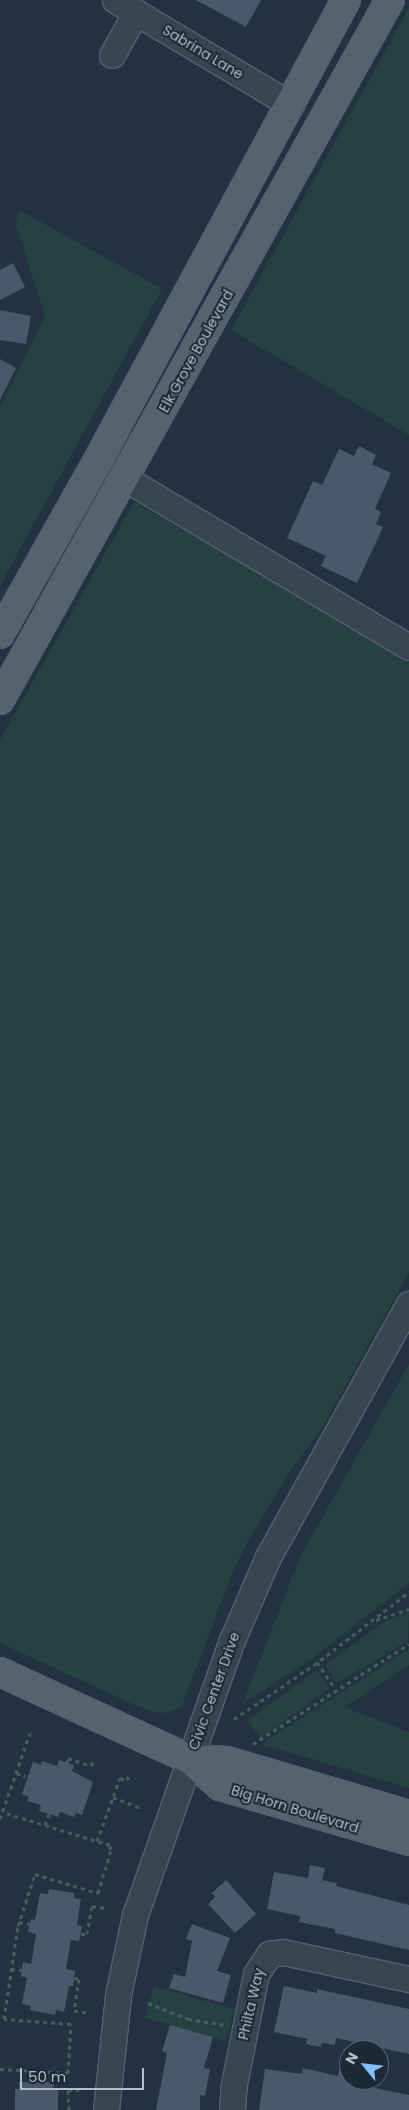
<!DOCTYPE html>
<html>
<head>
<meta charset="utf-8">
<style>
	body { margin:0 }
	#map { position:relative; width:409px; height:2110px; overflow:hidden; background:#233241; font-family:Poppins,sans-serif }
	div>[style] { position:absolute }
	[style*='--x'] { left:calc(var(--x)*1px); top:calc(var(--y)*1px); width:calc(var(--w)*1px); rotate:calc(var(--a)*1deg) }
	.green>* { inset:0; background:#254142; transform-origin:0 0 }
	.building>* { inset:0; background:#48596b }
	.path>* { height:3px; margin-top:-1.5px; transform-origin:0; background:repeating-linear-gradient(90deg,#435e5f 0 4px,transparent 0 8px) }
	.roads { filter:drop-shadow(1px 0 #55616e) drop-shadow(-1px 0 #55616e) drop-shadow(0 1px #55616e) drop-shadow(0 -1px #55616e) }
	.minor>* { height:25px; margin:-12.5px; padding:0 12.5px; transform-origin:12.5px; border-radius:12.5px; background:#374451 }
	.major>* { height:28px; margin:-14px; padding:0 14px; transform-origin:14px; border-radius:14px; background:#556371 }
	span { translate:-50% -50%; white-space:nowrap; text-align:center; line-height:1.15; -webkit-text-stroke:4px #1c2936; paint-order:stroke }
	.street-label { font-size:14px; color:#b4becb }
	.north { position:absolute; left:339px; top:2040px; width:50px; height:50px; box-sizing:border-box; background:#1c2936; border:1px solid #596572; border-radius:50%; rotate:299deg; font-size:14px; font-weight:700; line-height:20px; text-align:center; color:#b4becb }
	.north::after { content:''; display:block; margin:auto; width:18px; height:22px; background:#85bdff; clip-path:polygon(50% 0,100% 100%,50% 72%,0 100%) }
	.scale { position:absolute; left:20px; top:2068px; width:124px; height:22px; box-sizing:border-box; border:2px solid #b4becb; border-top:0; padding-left:6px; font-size:15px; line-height:18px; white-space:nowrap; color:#b4becb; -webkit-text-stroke:4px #1c2936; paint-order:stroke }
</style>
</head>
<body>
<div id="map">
	<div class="green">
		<div style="clip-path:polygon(409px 8px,409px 435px,231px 330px)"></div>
		<div style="clip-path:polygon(19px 210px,162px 289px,0 586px,0 406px,45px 317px,16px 224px)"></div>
		<div style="clip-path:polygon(134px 502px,409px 656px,409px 1273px,322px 1428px,285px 1479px,250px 1538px,232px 1574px,182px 1706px,168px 1713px,153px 1712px,128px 1702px,0 1643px,0 740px)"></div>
		<div style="clip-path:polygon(409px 1364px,409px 1583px,309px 1661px,242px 1704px,301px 1555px)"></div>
		<div style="clip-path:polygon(409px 1612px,408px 1641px,337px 1683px,325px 1665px,382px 1623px)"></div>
		<div style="clip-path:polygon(409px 1649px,409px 1665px,344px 1707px,409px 1732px,409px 1788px,261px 1744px)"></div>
		<div style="left:317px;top:1670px;width:22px;height:86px;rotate:54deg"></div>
		<div style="left:154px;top:1986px;width:84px;height:33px;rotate:16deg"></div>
	</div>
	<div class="building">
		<div style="clip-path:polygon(196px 0,261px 0,246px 27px)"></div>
		<div style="clip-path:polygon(13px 263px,25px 287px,0 300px,0 270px)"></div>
		<div style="clip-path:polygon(0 310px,31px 316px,26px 344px,0 340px)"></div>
		<div style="clip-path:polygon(0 359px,16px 368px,0 400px)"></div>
		<div style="clip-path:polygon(359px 446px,376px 455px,372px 464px,391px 473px,375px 509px,381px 512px,376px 524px,383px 527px,357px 583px,321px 566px,326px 556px,287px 538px,313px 481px,322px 485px,339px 449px,354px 456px)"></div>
		<div style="clip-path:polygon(59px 1760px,74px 1765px,72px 1771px,93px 1782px,82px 1815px,76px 1813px,74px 1817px,60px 1812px,58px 1817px,39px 1811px,41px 1805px,27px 1801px,29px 1797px,22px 1794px,33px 1762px,41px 1765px,42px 1761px,57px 1766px)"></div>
		<div style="clip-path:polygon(310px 1865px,325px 1868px,322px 1880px,337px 1883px,336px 1886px,409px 1905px,409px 1950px,335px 1933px,335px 1929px,299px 1922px,300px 1916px,267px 1909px,274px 1872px,308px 1878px)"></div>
		<div style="clip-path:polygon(226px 1880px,256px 1914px,235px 1933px,208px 1904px,215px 1897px,212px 1893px)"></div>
		<div style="clip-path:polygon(49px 1889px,74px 1893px,74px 1898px,81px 1899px,77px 1925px,82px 1926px,79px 1941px,71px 1940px,66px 1969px,75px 1971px,73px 1986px,69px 1986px,64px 2012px,56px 2010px,55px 2015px,30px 2010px,31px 2006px,22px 2004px,27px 1978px,21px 1976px,23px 1962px,31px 1964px,36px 1934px,28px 1932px,31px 1919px,35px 1920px,40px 1893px,48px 1894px)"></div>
		<div style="clip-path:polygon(192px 1924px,230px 1938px,217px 1971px,231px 1975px,223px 2003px,169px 1988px,174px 1974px,185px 1977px,192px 1941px,186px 1939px)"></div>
		<div style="clip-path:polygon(284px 1986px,317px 1993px,317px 1989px,409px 2009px,409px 2054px,336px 2038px,335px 2045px,322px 2043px,321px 2047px,306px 2044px,307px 2039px,274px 2032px)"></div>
		<div style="clip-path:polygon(170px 2025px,213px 2037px,204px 2068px,210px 2069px,205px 2096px,200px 2095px,200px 2110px,156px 2110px,167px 2053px,162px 2051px)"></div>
		<div style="clip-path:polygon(344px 2049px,349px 2050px,349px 2080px,366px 2080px,365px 2086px,409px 2095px,409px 2110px,259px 2110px,265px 2069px,302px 2074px,303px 2068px,338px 2076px)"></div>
		<div style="clip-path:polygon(19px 2082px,54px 2082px,53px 2090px,58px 2090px,58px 2110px,15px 2110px,15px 2089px,19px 2089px)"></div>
	</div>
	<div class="path">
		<div style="--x:376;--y:1620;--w:35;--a:-18"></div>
		<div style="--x:317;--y:1662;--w:32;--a:56"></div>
		<div style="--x:234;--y:1719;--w:97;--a:-34"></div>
		<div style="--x:314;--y:1665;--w:120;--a:-37.5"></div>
		<div style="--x:253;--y:1744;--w:185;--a:-32.7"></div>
		<div style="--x:67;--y:1763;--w:5;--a:-79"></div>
		<div style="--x:68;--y:1758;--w:24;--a:19"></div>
		<div style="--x:91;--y:1766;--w:7;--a:-63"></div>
		<div style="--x:16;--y:1773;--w:10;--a:17"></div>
		<div style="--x:113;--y:1797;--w:29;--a:22"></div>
		<div style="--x:0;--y:1819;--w:91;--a:-70.8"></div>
		<div style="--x:45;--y:1825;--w:12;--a:-70"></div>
		<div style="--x:97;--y:1841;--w:67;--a:-69.9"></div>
		<div style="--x:120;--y:1778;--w:7;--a:16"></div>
		<div style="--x:127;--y:1780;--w:5;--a:-68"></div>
		<div style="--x:19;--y:1922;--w:11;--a:10"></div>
		<div style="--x:81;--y:1934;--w:6;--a:0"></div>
		<div style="--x:87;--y:1934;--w:28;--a:-80"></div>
		<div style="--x:92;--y:1906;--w:13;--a:9"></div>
		<div style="--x:11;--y:1969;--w:11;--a:5"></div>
		<div style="--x:74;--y:1978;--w:5;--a:11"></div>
		<div style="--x:79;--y:1979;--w:32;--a:99"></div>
		<div style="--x:74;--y:2011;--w:12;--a:5"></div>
		<div style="--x:148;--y:2003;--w:43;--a:21.8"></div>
		<div style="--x:188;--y:2019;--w:38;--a:9"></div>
		<div style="--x:0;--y:2069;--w:68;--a:3.4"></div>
		<div style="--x:68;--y:2073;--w:49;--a:-86.5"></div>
		<div style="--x:71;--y:2024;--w:67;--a:-175.7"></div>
		<div style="--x:4;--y:2019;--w:94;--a:-81.4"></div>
		<div style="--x:18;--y:1926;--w:55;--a:-71.9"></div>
		<div style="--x:35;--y:1874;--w:66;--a:16.8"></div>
		<div style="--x:98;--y:1893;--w:45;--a:-73.2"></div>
		<div style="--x:111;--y:1850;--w:5;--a:-101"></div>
		<div style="--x:110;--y:1845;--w:112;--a:-162.9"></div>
		<div style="--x:69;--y:2110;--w:20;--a:-93"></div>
		<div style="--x:68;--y:2090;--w:11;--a:0"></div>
	</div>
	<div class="roads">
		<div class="minor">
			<div style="--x:115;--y:0;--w:205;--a:30.8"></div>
			<div style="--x:112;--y:55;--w:49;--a:-60.8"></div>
			<div style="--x:126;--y:479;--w:329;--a:30.7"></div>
			<div style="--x:106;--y:2110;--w:116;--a:-84"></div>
			<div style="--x:118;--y:1995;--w:82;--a:-78"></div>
			<div style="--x:135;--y:1915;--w:292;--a:-70.6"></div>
			<div style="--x:232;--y:1640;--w:90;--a:-66.6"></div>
			<div style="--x:268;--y:1557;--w:290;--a:-60.9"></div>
			<div style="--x:232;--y:2110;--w:26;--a:-86"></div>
			<div style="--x:234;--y:2084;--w:112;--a:-78.7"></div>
			<div style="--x:256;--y:1974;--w:24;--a:-57"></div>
			<div style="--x:269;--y:1954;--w:14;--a:-8"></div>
			<div style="--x:283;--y:1952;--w:129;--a:12.1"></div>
		</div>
		<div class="major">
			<div style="--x:0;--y:634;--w:197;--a:-60.6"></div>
			<div style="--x:97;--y:462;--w:525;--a:-61.68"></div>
			<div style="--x:0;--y:700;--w:801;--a:-60.88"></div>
			<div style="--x:0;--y:1672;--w:208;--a:24.7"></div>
			<div style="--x:189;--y:1759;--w:41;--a:41.1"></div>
			<div style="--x:220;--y:1786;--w:197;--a:16.2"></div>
			<div style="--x:189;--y:1759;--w:38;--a:3"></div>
			<div style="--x:227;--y:1761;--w:190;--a:16.5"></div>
		</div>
	</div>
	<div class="street-label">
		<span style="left:203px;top:52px;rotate:31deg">Sabrina Lane</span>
		<span style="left:196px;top:351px;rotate:-61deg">Elk Grove Boulevard</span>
		<span style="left:214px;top:1691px;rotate:-70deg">Civic Center Drive</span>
		<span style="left:295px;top:1809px;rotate:17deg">Big Horn Boulevard</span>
		<span style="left:251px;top:2004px;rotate:-77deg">Philta Way</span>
	</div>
	<div class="north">N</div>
	<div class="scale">50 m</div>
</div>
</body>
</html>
